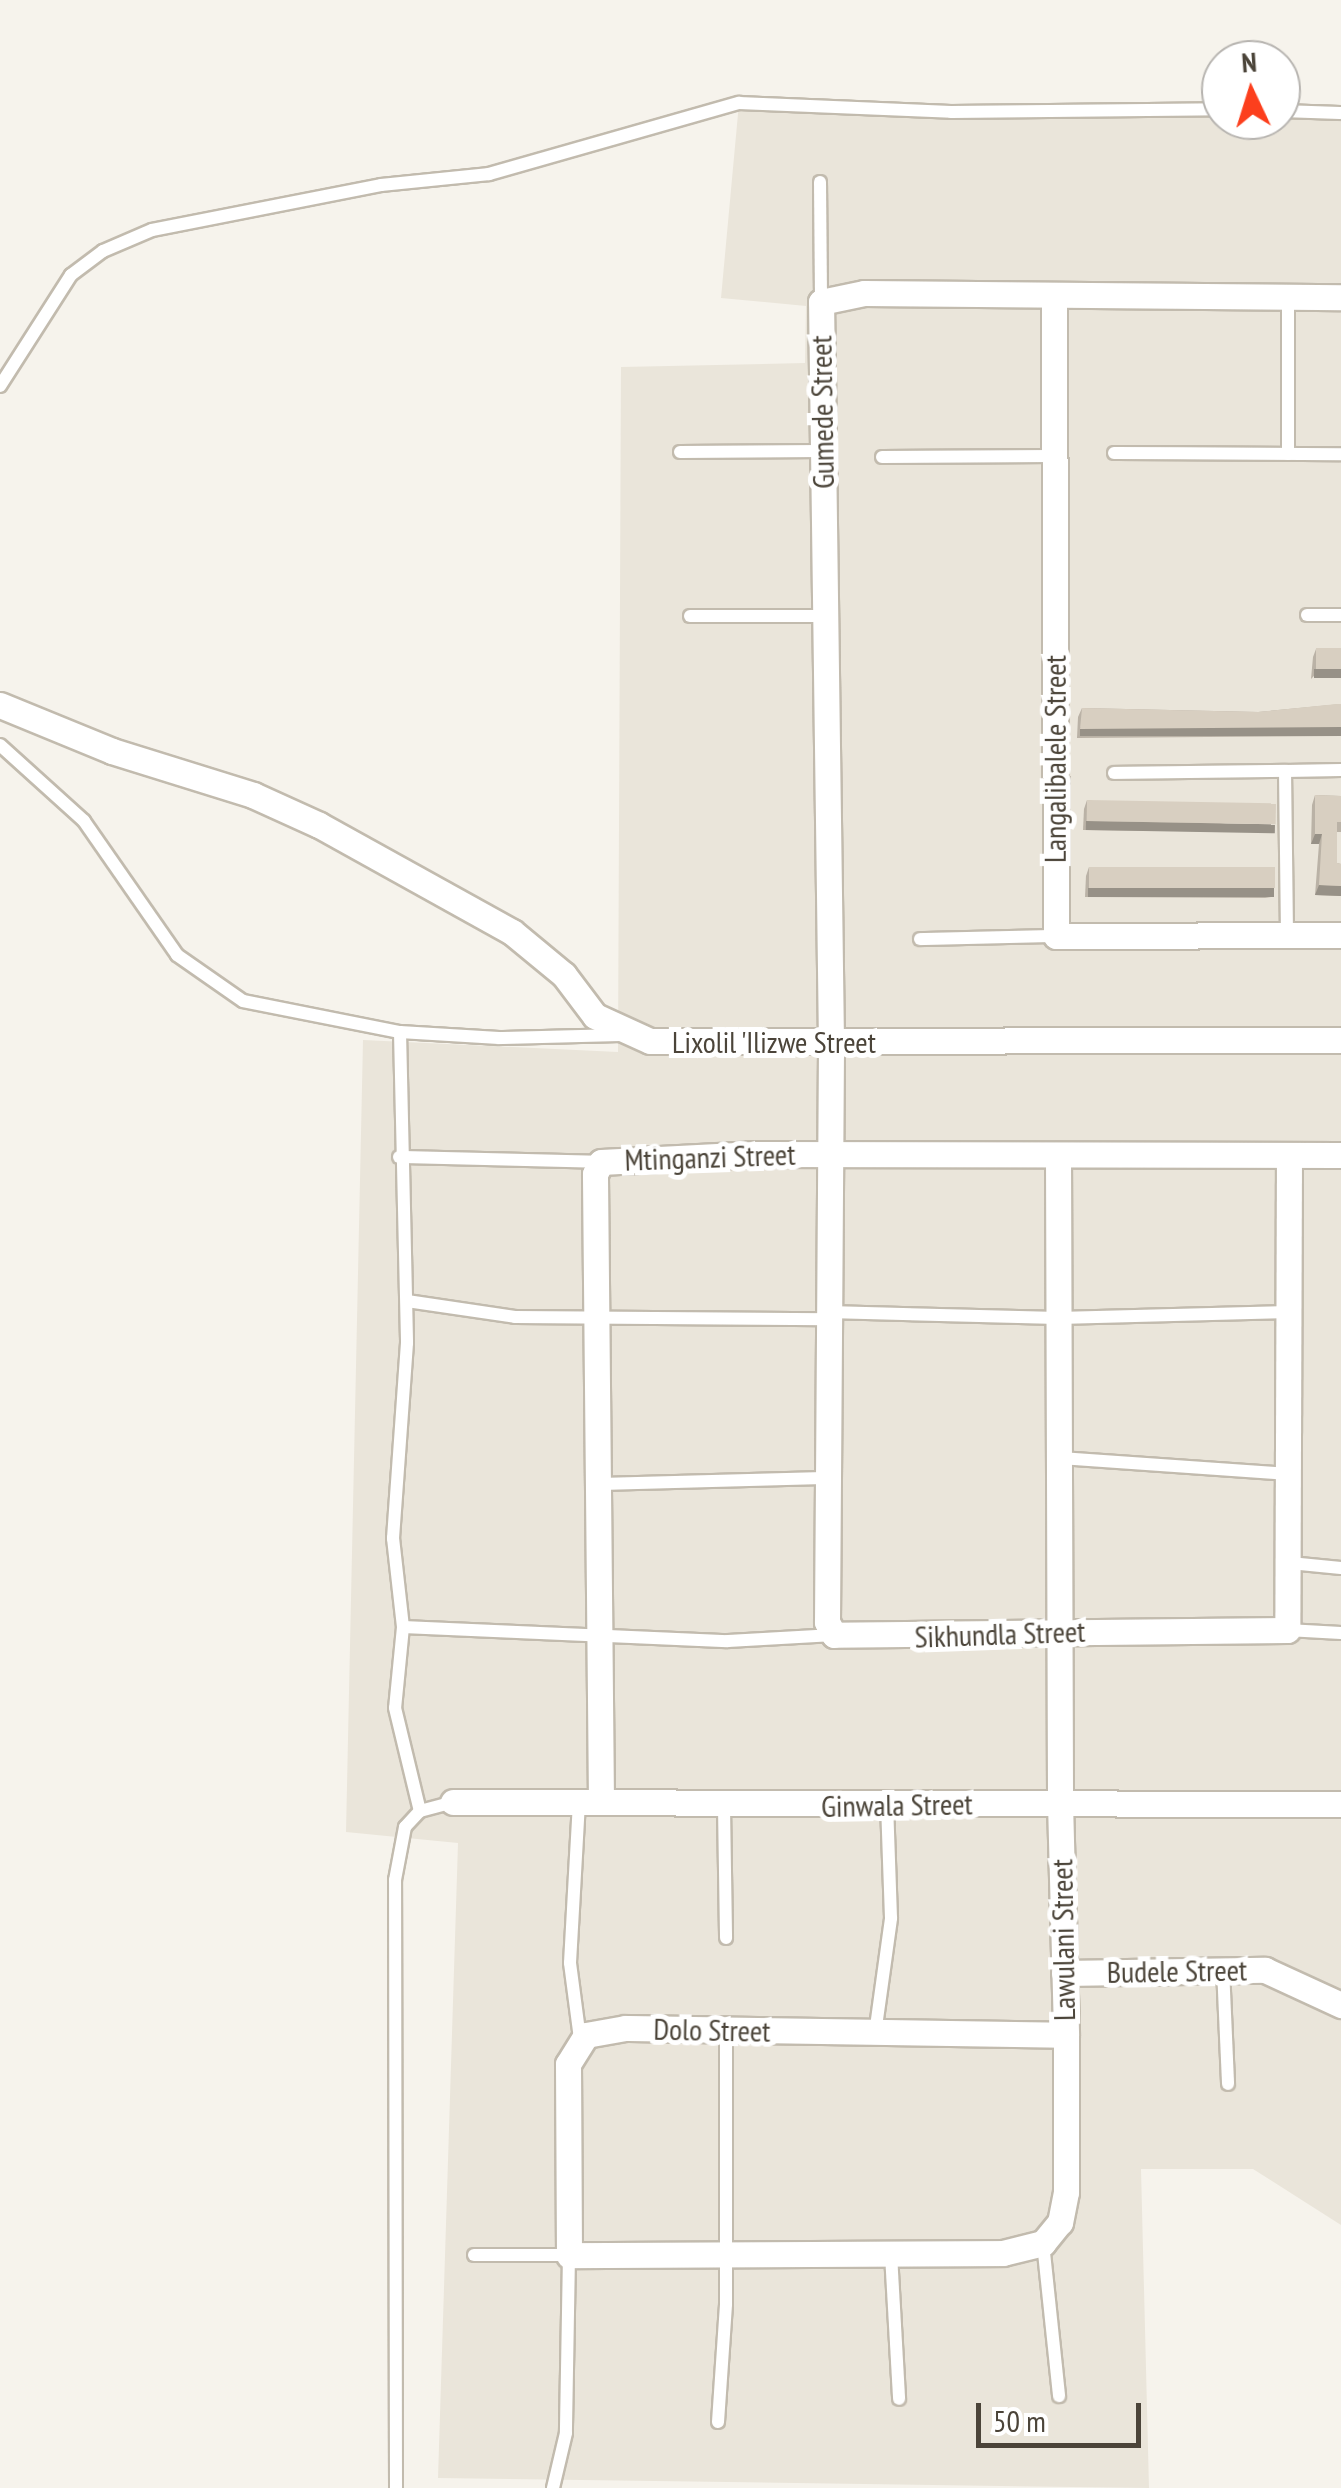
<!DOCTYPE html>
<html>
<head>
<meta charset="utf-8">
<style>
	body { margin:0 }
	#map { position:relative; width:1341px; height:2488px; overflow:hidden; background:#f6f3ec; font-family:"PT Sans Narrow",sans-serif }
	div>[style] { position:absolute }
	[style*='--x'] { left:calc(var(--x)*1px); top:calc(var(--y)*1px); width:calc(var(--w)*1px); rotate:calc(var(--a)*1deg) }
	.residential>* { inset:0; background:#eae5da }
	.roads { filter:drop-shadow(2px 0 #c2bbae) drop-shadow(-2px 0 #c2bbae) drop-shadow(0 2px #c2bbae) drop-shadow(0 -2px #c2bbae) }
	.lane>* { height:12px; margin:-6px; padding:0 6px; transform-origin:6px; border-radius:6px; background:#fff }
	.street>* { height:25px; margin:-12.5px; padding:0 12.5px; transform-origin:12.5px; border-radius:12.5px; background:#fff }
	.wall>* { inset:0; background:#bab2a6 }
	.shaded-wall>* { inset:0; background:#979187; transform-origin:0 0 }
	.building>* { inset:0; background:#d8cfc1; transform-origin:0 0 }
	span { translate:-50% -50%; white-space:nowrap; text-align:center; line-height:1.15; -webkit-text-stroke:10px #fff; paint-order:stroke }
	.street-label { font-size:30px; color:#4b4439 }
	.north { position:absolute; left:1201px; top:40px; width:100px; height:100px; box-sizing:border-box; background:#fff; border:2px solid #b7b4b0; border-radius:50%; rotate:356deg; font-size:28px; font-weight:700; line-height:40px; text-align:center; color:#4b4439 }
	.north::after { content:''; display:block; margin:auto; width:35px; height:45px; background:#fc3f1d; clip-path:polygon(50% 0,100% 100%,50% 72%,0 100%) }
	.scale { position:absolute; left:976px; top:2403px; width:165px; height:45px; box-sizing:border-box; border:5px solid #4b4439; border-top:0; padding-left:12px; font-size:30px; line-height:35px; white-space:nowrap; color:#4b4439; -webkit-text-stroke:8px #fff; paint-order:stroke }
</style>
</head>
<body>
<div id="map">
	<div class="residential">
		<div style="clip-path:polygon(739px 103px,951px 112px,1221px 109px,1221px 120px,1281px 120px,1281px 111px,1341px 113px,1341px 2225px,1253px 2169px,1141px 2169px,1149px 2488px,438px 2478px,458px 1843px,346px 1832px,363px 1040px,618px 1052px,621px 367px,805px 363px,806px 306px,721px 298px)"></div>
	</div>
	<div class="roads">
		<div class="lane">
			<div style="--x:1281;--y:111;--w:60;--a:1.9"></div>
			<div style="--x:820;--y:182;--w:120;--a:89.5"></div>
			<div style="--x:0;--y:386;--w:132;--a:-57.4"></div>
			<div style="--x:71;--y:275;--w:40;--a:-37"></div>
			<div style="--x:103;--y:251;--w:53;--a:-23.2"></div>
			<div style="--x:152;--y:230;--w:233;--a:-11.1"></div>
			<div style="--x:381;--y:185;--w:109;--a:-5.8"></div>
			<div style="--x:489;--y:174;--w:260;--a:-15.9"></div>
			<div style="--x:739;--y:103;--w:212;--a:2.4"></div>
			<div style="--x:951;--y:112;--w:270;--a:-0.6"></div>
			<div style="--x:680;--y:452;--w:142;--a:-0.4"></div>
			<div style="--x:1114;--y:453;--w:227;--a:0.3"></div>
			<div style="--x:1288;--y:454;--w:155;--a:-90"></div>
			<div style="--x:882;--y:457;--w:171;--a:-0.3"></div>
			<div style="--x:1307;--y:615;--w:34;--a:0"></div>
			<div style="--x:690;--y:616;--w:134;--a:0"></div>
			<div style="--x:0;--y:745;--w:113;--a:42.1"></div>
			<div style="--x:84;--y:821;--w:163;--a:55.2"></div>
			<div style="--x:177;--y:955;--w:80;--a:34.9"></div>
			<div style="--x:243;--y:1001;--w:160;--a:11.2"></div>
			<div style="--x:400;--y:1032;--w:99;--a:3.5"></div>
			<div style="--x:499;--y:1038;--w:125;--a:-1.4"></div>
			<div style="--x:1114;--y:773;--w:171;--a:-0.7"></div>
			<div style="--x:1287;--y:934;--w:163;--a:-90.7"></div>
			<div style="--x:1285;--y:771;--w:56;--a:-1"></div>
			<div style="--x:920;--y:939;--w:136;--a:-1.3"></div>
			<div style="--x:400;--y:1032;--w:311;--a:88.7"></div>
			<div style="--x:407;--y:1343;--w:196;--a:94.1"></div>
			<div style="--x:393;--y:1538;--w:90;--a:83.6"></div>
			<div style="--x:403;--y:1627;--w:81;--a:95.6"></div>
			<div style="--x:395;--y:1708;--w:106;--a:76.4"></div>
			<div style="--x:399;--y:1157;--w:202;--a:1.4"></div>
			<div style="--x:407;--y:1301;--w:109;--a:8.4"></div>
			<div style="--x:515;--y:1317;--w:313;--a:0.4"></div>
			<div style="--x:828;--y:1312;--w:230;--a:1.5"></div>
			<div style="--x:1058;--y:1318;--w:231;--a:-1.5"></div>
			<div style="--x:1059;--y:1458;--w:232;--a:4"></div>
			<div style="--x:597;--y:1484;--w:230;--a:-1.5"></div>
			<div style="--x:1290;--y:1563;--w:51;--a:5.6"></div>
			<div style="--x:403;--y:1627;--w:325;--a:2.5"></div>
			<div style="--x:728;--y:1641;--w:106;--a:-3.2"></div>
			<div style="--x:1287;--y:1630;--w:54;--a:3.2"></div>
			<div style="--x:579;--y:1802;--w:161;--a:93.2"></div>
			<div style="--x:570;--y:1963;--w:77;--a:82.5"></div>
			<div style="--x:724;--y:1807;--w:131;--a:89.1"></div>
			<div style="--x:1223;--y:1968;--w:116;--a:87.5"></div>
			<div style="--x:875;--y:2034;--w:117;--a:-82.1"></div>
			<div style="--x:891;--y:1918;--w:113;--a:-92"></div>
			<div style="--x:1043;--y:2243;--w:154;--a:84"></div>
			<div style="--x:891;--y:2254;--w:145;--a:86.8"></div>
			<div style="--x:474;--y:2255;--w:95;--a:0"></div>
			<div style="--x:569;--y:2255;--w:178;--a:91"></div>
			<div style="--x:566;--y:2433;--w:57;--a:103.3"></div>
			<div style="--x:718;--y:2422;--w:118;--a:-86.1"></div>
			<div style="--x:726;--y:2304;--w:273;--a:-90"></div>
			<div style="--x:396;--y:2488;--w:608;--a:-90.09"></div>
			<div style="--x:395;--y:1880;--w:54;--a:-79.3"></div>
			<div style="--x:405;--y:1827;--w:22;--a:-47"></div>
			<div style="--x:420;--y:1811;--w:34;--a:-15"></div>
		</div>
		<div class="street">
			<div style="--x:1054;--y:297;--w:639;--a:89.82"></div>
			<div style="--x:1056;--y:936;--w:285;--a:-0.2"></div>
			<div style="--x:0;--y:705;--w:121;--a:22.3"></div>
			<div style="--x:112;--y:751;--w:148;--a:17.3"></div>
			<div style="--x:253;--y:795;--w:72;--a:24.4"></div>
			<div style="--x:319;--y:825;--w:221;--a:29"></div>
			<div style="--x:512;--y:932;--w:67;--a:39.6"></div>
			<div style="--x:564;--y:975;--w:51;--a:52.9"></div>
			<div style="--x:595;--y:1016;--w:60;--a:24.4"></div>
			<div style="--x:650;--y:1041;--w:691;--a:-0.08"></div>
			<div style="--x:1058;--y:1155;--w:647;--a:89.82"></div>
			<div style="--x:1060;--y:1802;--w:233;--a:88.5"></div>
			<div style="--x:1066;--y:2035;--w:157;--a:90"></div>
			<div style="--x:1066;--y:2192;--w:31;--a:101"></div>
			<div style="--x:1060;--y:2222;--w:27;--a:129"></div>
			<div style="--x:1043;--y:2243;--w:41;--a:166"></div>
			<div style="--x:1003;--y:2253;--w:434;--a:179.7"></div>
			<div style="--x:569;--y:2255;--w:191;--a:-90.3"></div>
			<div style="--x:568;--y:2064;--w:34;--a:-58"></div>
			<div style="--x:586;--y:2035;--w:40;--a:-10"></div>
			<div style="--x:625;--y:2028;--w:441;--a:0.9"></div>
			<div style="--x:1289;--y:1156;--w:474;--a:90.2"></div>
			<div style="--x:1287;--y:1630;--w:453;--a:179.4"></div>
			<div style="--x:834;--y:1635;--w:15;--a:-118"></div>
			<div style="--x:827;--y:1622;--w:579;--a:-89.6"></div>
			<div style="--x:831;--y:1043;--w:741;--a:-90.77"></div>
			<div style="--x:821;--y:302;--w:44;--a:-11.8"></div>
			<div style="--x:864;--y:293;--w:477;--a:0.5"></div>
			<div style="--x:453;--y:1802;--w:888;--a:0.13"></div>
			<div style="--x:601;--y:1802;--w:628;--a:-90.55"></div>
			<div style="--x:595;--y:1174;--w:13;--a:-63"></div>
			<div style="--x:601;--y:1162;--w:155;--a:-3"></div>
			<div style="--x:756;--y:1154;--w:585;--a:0.1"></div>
			<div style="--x:1064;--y:1973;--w:201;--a:-0.9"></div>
			<div style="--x:1265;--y:1970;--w:84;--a:24.7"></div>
		</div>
	</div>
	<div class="wall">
		<div style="clip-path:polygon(1341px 648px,1311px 679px,1313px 657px,1316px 649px)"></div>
		<div style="clip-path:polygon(1341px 704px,1341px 736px,1077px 738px,1078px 717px,1082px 708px,1258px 712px)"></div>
		<div style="clip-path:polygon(1315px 795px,1341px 796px,1341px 832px,1337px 832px,1337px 863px,1341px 864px,1341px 896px,1315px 895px,1319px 844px,1311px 844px,1312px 805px)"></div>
		<div style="clip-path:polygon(1087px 800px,1272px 832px,1083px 830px,1084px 809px)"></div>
		<div style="clip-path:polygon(1089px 867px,1271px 898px,1085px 897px,1086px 876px)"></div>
	</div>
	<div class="shaded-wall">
		<div style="left:1341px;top:669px;width:9px;height:27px;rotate:90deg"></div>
		<div style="left:1341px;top:727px;width:9px;height:261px;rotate:90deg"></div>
		<div style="left:1086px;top:821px;width:189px;height:9px;rotate:1deg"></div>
		<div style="clip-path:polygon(1315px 834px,1322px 834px,1319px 844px,1311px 844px)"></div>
		<div style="clip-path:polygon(1319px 885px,1341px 886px,1341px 896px,1315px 895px)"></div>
		<div style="left:1088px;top:888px;width:186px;height:9px"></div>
	</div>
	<div class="building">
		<div style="left:1341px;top:648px;width:21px;height:25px;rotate:90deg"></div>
		<div style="clip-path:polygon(1337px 704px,1341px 704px,1341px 727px,1080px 729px,1082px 708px,1258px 712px)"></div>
		<div style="clip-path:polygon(1315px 795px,1341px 796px,1341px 822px,1337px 822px,1337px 863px,1341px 864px,1341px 886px,1319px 885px,1322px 834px,1315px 834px)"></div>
		<div style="left:1087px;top:800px;width:189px;height:21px;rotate:1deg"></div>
		<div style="left:1089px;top:867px;width:186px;height:21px"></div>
	</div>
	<div class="street-label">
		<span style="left:822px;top:412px;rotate:-91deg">Gumede Street</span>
		<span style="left:1055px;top:759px;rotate:-90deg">Langalibalele Street</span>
		<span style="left:774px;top:1042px">Lixolil 'Ilizwe Street</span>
		<span style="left:710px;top:1157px;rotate:-2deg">Mtinganzi Street</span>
		<span style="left:1000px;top:1634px;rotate:-2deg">Sikhundla Street</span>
		<span style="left:897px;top:1805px;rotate:-1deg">Ginwala Street</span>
		<span style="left:1063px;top:1940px;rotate:-91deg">Lawulani Street</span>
		<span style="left:1177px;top:1971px;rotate:-1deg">Budele Street</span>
		<span style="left:712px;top:2030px;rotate:1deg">Dolo Street</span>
	</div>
	<div class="north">N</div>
	<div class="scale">50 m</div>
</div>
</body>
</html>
